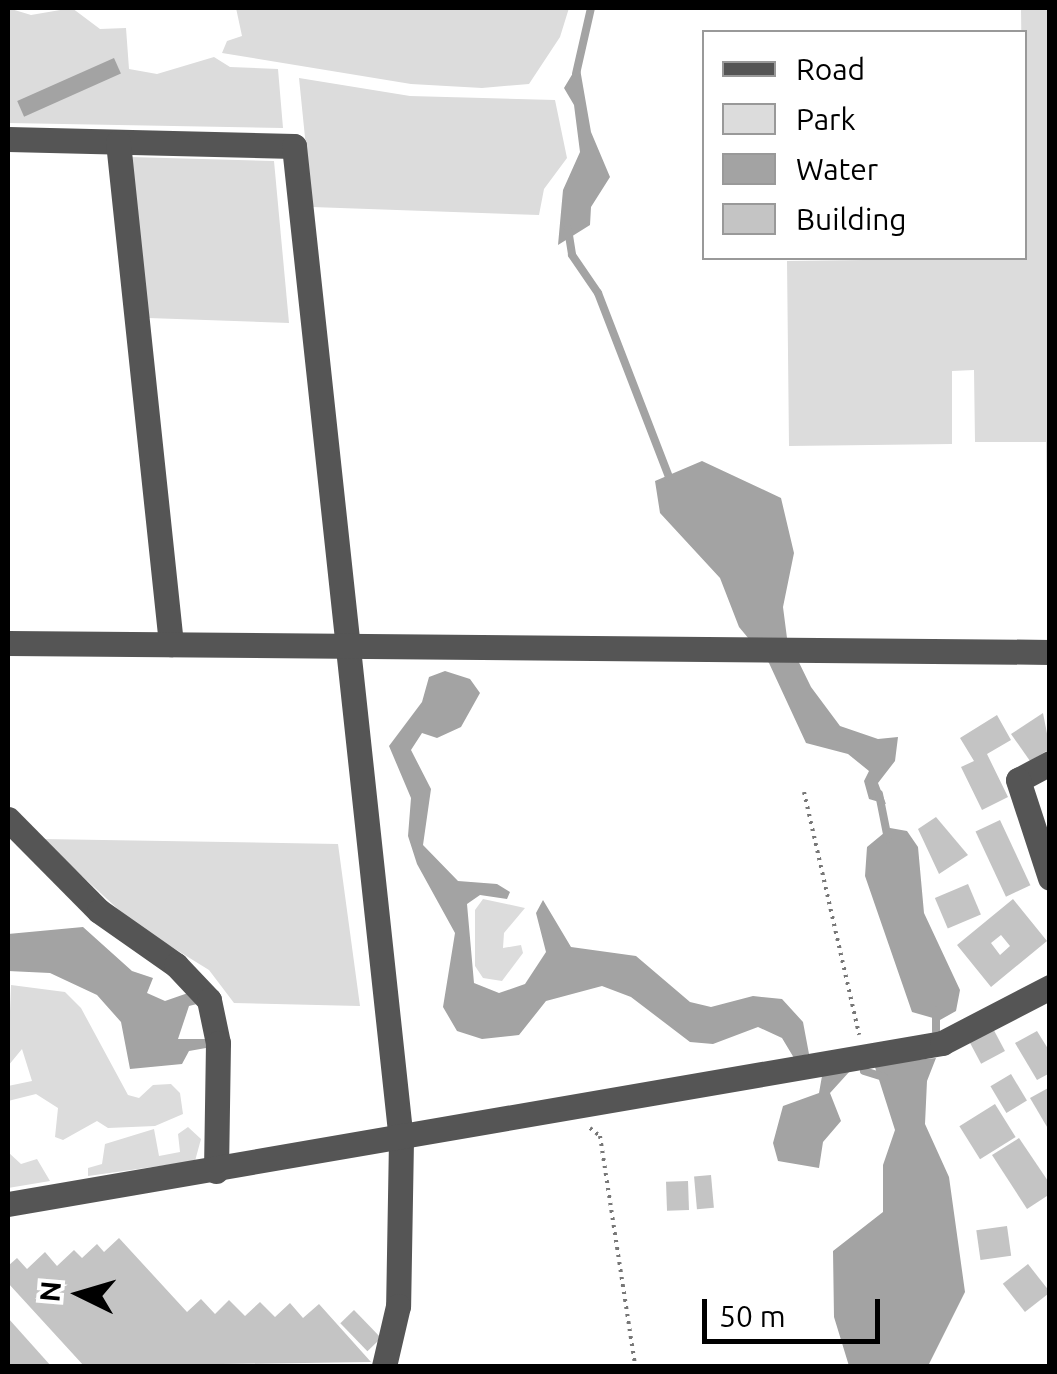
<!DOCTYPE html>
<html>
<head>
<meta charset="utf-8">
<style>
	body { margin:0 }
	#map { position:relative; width:1057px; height:1374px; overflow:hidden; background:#fff; font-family:Ubuntu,sans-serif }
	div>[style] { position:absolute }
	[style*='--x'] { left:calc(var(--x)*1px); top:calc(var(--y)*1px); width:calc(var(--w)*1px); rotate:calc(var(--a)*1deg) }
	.green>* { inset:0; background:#dcdcdc }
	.water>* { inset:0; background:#a3a3a3; transform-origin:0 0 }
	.stream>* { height:8px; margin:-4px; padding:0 4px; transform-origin:4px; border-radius:4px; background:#a3a3a3 }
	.building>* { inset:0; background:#c4c4c4; transform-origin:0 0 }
	.path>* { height:4px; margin-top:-2px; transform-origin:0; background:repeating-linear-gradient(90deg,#777 0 2.5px,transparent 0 7.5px) }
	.minor>* { height:25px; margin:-12.5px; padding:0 12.5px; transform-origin:12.5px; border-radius:12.5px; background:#555 }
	span { translate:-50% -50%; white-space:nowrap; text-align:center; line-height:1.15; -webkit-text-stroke:8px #fff; paint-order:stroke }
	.frame { position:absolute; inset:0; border:10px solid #000; pointer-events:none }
	.legend { position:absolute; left:702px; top:30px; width:325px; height:230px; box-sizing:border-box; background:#fff; border:2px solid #999; margin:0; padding:12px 18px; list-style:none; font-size:30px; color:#000 }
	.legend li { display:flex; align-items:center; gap:20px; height:50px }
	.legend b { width:50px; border:2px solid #999 }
	.north { position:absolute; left:30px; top:1244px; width:100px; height:100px; -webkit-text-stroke:8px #fff; paint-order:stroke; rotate:275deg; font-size:28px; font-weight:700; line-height:40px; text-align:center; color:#000 }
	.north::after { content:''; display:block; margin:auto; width:35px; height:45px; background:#000; clip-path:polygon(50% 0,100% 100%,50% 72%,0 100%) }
	.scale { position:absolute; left:702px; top:1299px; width:178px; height:45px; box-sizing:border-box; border:5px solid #000; border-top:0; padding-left:12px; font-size:30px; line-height:35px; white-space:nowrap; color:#000; -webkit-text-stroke:8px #fff; paint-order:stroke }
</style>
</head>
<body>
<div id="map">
	<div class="green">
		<div style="clip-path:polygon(8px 8px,31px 15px,72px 8px,100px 29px,126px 28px,129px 69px,157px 74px,214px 57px,230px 67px,278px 69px,283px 128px,8px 123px)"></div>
		<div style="clip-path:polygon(236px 8px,569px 8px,560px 37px,529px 84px,482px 88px,411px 84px,222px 53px,227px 41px,242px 36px)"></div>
		<div style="clip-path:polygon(1021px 8px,1050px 8px,1049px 619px,1046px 442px,975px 442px,974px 370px,952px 371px,952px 444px,789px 446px,787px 261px,1024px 258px)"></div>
		<div style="clip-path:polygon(299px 78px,410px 96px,555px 100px,567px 158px,544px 189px,539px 215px,312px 207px)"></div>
		<div style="clip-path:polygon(130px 157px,274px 161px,289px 323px,148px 318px)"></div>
		<div style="clip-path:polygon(42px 839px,338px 844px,360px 1006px,234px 1003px,209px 970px,133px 923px)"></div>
		<div style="clip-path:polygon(483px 899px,525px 908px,504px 933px,503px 948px,521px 945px,523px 953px,502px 981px,483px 978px,475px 966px,475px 910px)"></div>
		<div style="clip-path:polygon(11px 985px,65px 992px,81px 1008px,128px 1095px,139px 1098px,153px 1085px,171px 1084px,180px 1093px,183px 1114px,155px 1126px,108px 1128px,97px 1121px,63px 1140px,55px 1137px,58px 1108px,36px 1094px,8px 1101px,8px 1086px,32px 1081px,22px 1049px,8px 1066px)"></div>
		<div style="clip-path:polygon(188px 1127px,201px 1139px,195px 1161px,88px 1176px,88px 1168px,102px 1164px,105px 1144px,154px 1129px,159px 1156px,180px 1152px,178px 1134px)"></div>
		<div style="clip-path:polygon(8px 1152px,21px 1164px,37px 1159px,50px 1181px,8px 1188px)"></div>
	</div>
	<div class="water">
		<div style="left:114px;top:58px;width:17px;height:106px;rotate:66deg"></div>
		<div style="clip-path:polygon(579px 63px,591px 132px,610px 177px,591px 207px,590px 225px,558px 245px,563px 190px,580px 152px,574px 105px,564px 88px)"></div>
		<div style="clip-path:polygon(702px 461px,781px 498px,794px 553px,783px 607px,787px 638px,811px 687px,840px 726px,878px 739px,898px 737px,895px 761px,878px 783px,886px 804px,869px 799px,864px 781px,869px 771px,848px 754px,806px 743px,769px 663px,739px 627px,720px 578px,660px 513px,655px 481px)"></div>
		<div style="clip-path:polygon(445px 671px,470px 679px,480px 693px,461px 727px,437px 738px,422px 733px,411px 750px,431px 789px,423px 845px,458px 881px,497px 884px,510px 892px,507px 899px,480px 895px,467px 904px,474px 983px,499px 993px,525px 984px,546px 952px,536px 913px,543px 900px,571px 947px,636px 956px,690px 1002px,711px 1007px,753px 996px,782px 999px,803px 1022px,809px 1054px,794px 1058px,782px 1038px,758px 1027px,713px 1044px,690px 1042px,631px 997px,602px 986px,546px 1001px,519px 1035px,482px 1039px,457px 1031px,443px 1007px,455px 933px,417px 864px,408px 836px,411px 798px,389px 746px,422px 702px,429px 677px)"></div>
		<div style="clip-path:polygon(890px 828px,907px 831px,918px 847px,924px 913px,960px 990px,956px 1011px,940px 1020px,912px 1012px,865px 876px,867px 847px)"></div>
		<div style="clip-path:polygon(83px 927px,132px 971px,153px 978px,147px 993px,165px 1001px,188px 993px,205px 1002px,189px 1006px,178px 1039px,207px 1039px,206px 1048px,189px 1051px,182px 1064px,130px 1069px,121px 1022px,97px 995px,50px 973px,8px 971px,8px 934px)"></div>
		<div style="clip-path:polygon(936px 1058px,927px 1081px,925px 1124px,949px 1177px,965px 1292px,928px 1366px,849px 1366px,834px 1317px,833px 1251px,883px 1212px,883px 1165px,895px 1130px,874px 1064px)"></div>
		<div style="clip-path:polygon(850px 1071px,830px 1093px,841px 1121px,823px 1142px,819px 1168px,778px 1161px,773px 1143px,783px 1106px,819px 1093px,822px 1076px)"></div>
	</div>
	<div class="stream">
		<div style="--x:576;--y:74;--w:68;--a:-77.2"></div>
		<div style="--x:568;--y:229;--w:26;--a:81"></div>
		<div style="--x:572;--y:255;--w:46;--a:55.6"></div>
		<div style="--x:598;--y:293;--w:197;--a:68.9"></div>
		<div style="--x:879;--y:794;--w:46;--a:78.7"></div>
		<div style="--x:936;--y:1031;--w:21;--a:-90"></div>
		<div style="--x:864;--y:1071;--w:21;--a:17"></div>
	</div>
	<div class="building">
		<div style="clip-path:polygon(1043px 713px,1050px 749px,1030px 761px,1011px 734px)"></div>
		<div style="clip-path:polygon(997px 715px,1011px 740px,987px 754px,1008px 797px,982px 810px,961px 767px,974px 761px,960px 738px)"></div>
		<div style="clip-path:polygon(936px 817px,968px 855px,939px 874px,918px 829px)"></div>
		<div style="left:1000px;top:820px;width:72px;height:27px;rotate:65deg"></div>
		<div style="left:968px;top:884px;width:33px;height:36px;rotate:67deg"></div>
		<div style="clip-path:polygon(evenodd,1013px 899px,1047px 941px,991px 987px,957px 945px,1013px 899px,1001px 935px,1010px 946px,1000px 955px,991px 943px,1001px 935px)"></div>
		<div style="left:989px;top:1021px;width:34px;height:27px;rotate:62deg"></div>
		<div style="clip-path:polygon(1037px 1031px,1050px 1052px,1050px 1073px,1037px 1080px,1015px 1043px)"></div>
		<div style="left:1011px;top:1074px;width:31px;height:24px;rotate:59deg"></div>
		<div style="clip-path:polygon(1050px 1087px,1050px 1132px,1030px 1098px)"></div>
		<div style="left:995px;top:1104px;width:39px;height:42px;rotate:58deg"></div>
		<div style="clip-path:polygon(1019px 1138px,1050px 1184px,1050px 1194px,1027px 1209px,992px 1155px)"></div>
		<div style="left:711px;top:1175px;width:33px;height:17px;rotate:85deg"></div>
		<div style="left:688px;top:1181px;width:29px;height:22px;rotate:88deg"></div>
		<div style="left:1007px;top:1226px;width:30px;height:31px;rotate:82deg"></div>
		<div style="clip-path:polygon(119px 1238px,187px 1312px,201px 1299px,215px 1314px,229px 1300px,245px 1316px,260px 1302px,275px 1317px,290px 1303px,303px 1318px,319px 1304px,371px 1362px,84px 1366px,8px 1283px,8px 1266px,17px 1258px,27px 1269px,45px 1252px,57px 1266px,74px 1250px,82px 1258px,97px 1244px,104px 1252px)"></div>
		<div style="left:1028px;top:1264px;width:36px;height:32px;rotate:52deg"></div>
		<div style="left:354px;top:1310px;width:39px;height:19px;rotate:46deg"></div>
		<div style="clip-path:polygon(8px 1318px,51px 1366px,8px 1366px)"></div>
	</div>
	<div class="path">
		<div style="--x:804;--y:792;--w:249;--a:77.2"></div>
		<div style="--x:590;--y:1128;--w:13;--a:39"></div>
		<div style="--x:600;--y:1136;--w:233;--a:81.3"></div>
	</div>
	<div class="minor">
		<div style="--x:8;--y:139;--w:286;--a:1.4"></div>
		<div style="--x:294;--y:146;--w:1000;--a:83.86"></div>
		<div style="--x:401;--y:1140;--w:166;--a:91"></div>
		<div style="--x:398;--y:1306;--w:62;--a:103.1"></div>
		<div style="--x:118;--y:142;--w:505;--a:83.97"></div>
		<div style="--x:8;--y:643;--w:1042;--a:0.49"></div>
		<div style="--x:1050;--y:763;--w:36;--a:152"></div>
		<div style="--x:1018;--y:780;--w:103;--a:71.9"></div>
		<div style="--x:8;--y:819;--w:129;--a:45.3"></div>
		<div style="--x:99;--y:911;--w:94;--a:35"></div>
		<div style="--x:176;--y:965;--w:48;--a:46.7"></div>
		<div style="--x:209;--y:1000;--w:44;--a:78.2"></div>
		<div style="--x:218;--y:1043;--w:128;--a:90.9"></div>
		<div style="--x:8;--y:1204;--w:948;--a:-9.78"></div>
		<div style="--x:942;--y:1043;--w:122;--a:-27.4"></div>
	</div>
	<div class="frame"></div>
	<ul class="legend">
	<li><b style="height:12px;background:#555"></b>Road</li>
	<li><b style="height:28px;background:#dcdcdc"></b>Park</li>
	<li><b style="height:28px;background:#a3a3a3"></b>Water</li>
	<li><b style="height:28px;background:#c4c4c4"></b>Building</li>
	</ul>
	<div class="north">N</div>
	<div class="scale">50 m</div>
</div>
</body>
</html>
